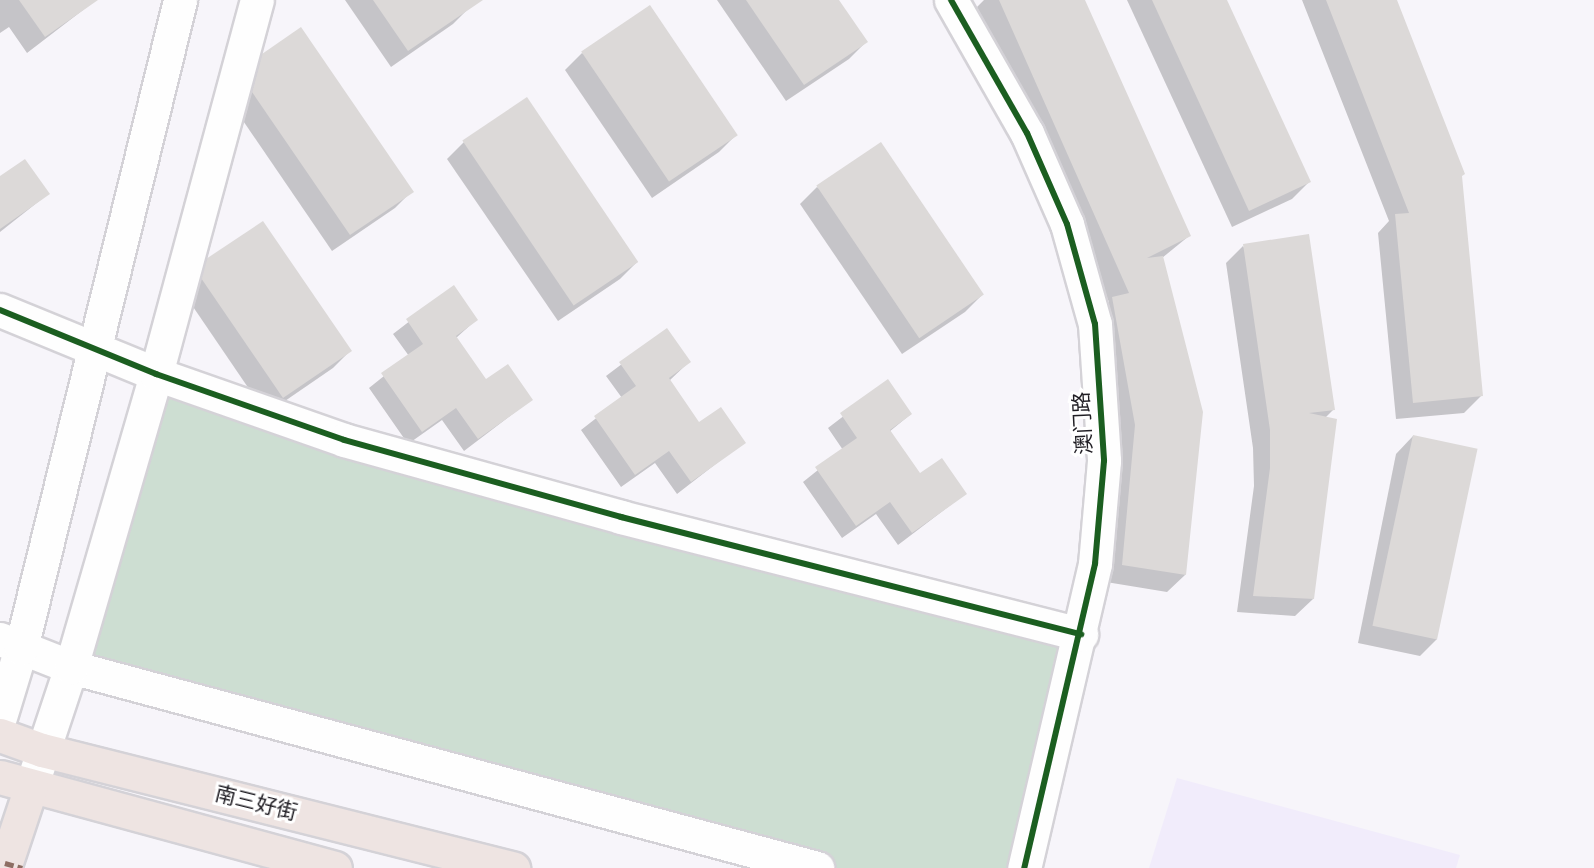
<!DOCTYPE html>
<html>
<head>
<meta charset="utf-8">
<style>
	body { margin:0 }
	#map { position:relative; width:1594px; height:868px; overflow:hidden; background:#f7f5fa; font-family:"Alegreya Sans","Noto Sans SC",sans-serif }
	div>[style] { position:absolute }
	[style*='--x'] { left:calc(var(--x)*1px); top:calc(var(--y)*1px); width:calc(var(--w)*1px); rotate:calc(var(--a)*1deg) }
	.built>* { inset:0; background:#f1ecfb }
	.green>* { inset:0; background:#cdded2 }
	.shadow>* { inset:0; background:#0003 }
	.building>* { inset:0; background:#dcd9d8; transform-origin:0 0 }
	.roads { filter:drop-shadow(2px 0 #d4d2d7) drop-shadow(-2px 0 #d4d2d7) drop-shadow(0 2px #d4d2d7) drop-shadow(0 -2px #d4d2d7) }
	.minor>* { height:33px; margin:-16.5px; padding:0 16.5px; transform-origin:16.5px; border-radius:16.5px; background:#fefefe }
	.major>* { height:33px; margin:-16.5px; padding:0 16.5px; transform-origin:16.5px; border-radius:16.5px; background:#eee4e2 }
	.quiet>* { height:4.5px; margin-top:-2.25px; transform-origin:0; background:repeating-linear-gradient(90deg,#8d6e63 0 9px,transparent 0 13.5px) }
	.cycleway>* { height:6px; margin:-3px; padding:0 3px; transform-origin:3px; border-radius:3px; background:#1b5e20 }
	span { translate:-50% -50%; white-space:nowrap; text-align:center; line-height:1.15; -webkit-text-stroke:6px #fff; paint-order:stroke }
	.street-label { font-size:21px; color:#201e24 }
</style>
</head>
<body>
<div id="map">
	<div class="built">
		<div style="clip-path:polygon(1177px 778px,1460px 855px,1456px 868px,1149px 868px)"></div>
	</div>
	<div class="green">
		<div style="clip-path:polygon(156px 374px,1081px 634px,1024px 868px,817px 868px,71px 667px)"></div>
	</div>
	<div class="shadow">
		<div style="clip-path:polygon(0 0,96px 0,27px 53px,9px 27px,0 33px)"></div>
		<div style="clip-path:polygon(345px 0,465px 0,470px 7px,453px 24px,391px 67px)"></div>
		<div style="clip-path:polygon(717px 0,837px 0,866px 42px,849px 59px,786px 101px)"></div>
		<div style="clip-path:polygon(984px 0,1084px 0,1189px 236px,1162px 258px,1185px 575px,1167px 592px,1106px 582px,1096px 315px,1109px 302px,977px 7px)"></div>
		<div style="clip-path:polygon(1127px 0,1225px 0,1309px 182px,1292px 199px,1232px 227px)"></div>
		<div style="clip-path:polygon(1302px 0,1395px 0,1460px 177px,1481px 396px,1464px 413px,1396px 419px,1378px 233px,1389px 221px)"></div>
		<div style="clip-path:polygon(582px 53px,736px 135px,719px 152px,652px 198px,565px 70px)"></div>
		<div style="clip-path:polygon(263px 55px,412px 191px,395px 208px,332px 251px,235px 109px,245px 73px)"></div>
		<div style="clip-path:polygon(464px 142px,637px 262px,620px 279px,558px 321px,447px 159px)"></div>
		<div style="clip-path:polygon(0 178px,48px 194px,0 232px)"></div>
		<div style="clip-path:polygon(817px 187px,982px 295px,965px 312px,902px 354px,800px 204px)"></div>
		<div style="clip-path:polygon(1243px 246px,1333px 410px,1325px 418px,1313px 599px,1295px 616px,1237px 612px,1254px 486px,1253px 448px,1226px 263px)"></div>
		<div style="clip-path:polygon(207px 260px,350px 351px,333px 368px,266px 414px,185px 295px,190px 278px)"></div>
		<div style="clip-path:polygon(454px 287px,476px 320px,456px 338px,486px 381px,531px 400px,464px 451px,442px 420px,408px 444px,369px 388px,409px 356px,393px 334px)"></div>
		<div style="clip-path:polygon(667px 330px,689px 362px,669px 381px,699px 424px,744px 442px,677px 494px,655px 463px,621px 487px,581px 430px,622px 398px,606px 376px)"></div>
		<div style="clip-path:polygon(888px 382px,911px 414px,889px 432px,920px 476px,965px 494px,898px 545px,876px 514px,842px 538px,803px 482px,843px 450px,828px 428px)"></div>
		<div style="clip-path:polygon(1413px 436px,1437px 639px,1420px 656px,1358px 643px,1396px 454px)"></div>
	</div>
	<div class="building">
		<div style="clip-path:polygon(19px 0,98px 0,45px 37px)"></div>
		<div style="clip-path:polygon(373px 0,483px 0,408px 51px)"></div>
		<div style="clip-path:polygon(746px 0,839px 0,868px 42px,804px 85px)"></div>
		<div style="clip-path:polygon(999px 0,1085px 0,1191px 236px,1147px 258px,1163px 256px,1203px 412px,1186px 575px,1122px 565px,1135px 425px,1112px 297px,1129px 293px)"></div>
		<div style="clip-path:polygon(1152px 0,1227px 0,1311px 182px,1249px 211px)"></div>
		<div style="clip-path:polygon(1326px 0,1397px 0,1465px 174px,1462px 176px,1483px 396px,1413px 403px,1395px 214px,1409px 213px)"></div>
		<div style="left:650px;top:5px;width:157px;height:83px;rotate:56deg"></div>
		<div style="clip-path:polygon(301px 27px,414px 192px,350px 235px,252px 92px,262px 54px)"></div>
		<div style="left:527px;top:97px;width:199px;height:78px;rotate:56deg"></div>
		<div style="left:881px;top:142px;width:184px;height:78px;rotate:56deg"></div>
		<div style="clip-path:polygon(25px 159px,50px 194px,0 229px,0 176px)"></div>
		<div style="clip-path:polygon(263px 221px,352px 351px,283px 398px,201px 278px,206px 259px)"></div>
		<div style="clip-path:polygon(1309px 234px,1335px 410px,1309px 413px,1337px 419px,1314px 599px,1253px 596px,1270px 468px,1270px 430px,1243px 244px)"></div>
		<div style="clip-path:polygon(454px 285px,478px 320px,456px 336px,486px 379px,508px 364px,533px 400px,478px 439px,456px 408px,422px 432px,381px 373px,423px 344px,406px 319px)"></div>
		<div style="clip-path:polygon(667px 328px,691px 362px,669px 378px,699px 422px,721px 407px,746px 443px,691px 482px,669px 451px,635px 475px,594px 416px,636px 386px,619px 362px)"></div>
		<div style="clip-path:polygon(888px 379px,912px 414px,890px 430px,920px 473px,942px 458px,967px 494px,912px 533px,890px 502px,856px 526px,815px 467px,857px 438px,840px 413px)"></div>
		<div style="left:1413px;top:435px;width:66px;height:195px;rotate:12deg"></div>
	</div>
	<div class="roads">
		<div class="minor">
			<div style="--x:951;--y:0;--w:153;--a:60.3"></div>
			<div style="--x:1027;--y:133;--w:99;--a:66.3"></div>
			<div style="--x:1067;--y:224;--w:104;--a:74.4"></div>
			<div style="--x:1095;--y:324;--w:137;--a:86.2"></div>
			<div style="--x:1104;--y:461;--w:103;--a:95"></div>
			<div style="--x:1095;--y:564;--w:312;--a:103.1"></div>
			<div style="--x:0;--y:310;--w:169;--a:22.3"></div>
			<div style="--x:156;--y:374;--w:199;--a:19.3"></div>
			<div style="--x:344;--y:440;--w:288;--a:15.5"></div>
			<div style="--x:621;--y:517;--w:475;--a:14.3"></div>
			<div style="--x:0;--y:639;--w:76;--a:21.5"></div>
			<div style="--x:71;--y:667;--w:773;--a:15.08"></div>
			<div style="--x:0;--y:717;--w:72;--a:-73.1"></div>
			<div style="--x:21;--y:648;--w:667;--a:-76.21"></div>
			<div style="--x:31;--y:787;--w:126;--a:-71.6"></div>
			<div style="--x:71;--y:667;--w:305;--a:-73.8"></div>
			<div style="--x:156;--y:374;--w:387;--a:-74.9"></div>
		</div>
		<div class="major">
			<div style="--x:0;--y:735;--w:45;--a:19.7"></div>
			<div style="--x:42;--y:750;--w:486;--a:14.1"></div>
			<div style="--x:0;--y:777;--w:347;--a:15.2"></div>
			<div style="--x:4;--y:868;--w:85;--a:-71.6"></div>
		</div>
	</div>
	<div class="quiet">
		<div style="--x:5;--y:863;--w:18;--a:16"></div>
	</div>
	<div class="cycleway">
		<div style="--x:951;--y:0;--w:153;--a:60.3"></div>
		<div style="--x:1027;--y:133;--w:99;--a:66.3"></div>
		<div style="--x:1067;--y:224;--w:104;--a:74.4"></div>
		<div style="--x:1095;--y:324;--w:137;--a:86.2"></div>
		<div style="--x:1104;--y:461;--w:103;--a:95"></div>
		<div style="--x:1095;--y:564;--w:312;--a:103.1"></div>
		<div style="--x:0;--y:310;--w:169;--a:22.3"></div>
		<div style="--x:156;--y:374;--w:199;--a:19.3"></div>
		<div style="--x:344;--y:440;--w:288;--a:15.5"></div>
		<div style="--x:621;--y:517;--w:475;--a:14.3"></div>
	</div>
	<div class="street-label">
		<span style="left:1084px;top:423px;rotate:-93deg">澳门路</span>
		<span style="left:256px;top:804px;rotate:14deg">南三好街</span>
	</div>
</div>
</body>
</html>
